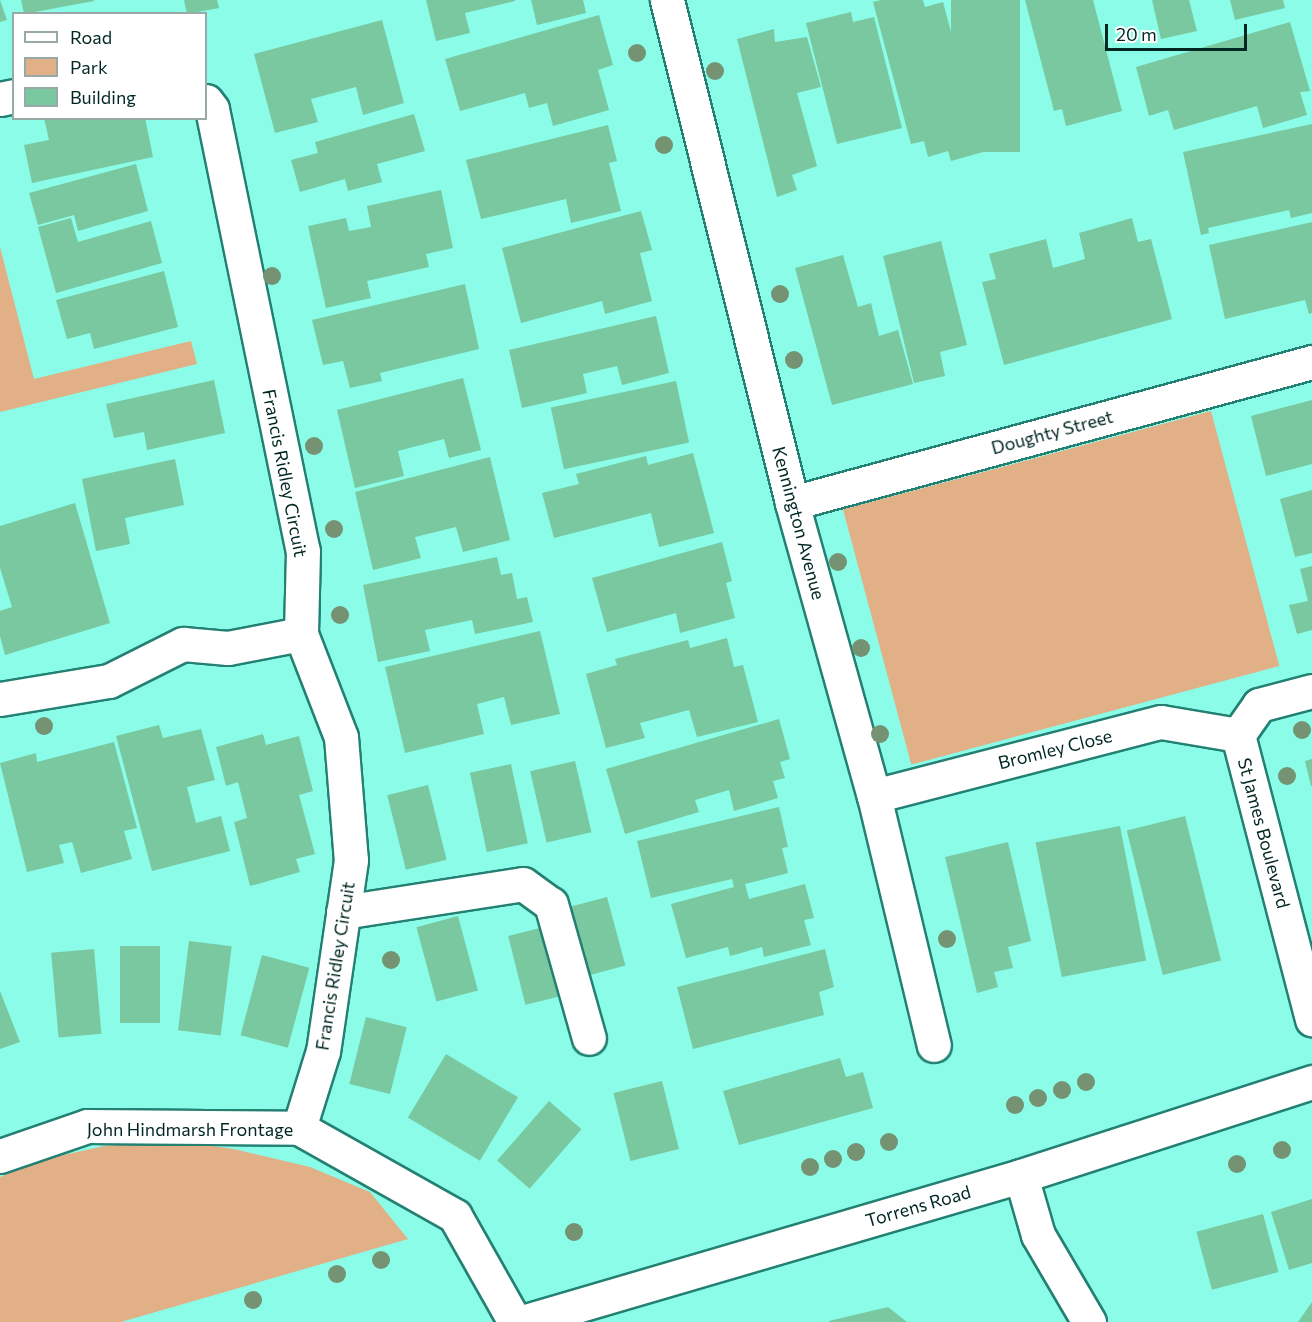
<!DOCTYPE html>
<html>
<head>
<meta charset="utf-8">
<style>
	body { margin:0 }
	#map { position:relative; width:1312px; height:1322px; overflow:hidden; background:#8afce8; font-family:Commissioner,sans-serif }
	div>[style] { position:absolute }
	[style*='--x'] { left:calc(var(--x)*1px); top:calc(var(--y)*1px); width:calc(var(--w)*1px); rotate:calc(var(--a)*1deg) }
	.green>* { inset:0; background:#e2b086; transform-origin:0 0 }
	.building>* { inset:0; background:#79c89f; transform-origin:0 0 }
	.roads { filter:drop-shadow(2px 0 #238072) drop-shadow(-2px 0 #238072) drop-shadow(0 2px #238072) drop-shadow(0 -2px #238072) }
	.minor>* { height:33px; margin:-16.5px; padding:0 16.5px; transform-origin:16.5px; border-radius:16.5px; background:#fff }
	.major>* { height:33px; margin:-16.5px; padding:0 16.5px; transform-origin:16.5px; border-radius:16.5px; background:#fff }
	.trees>* { width:18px; height:18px; margin:-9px; border-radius:50%; background:#759273 }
	span { translate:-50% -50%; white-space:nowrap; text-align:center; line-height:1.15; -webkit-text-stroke:4.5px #fff; paint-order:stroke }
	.street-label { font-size:18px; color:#012722 }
	.legend { position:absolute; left:12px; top:12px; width:195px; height:108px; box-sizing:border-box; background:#fff; border:2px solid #99a9a7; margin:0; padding:8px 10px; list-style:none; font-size:18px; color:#012722 }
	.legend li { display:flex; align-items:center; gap:12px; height:30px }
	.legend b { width:30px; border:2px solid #99a9a7 }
	.scale { position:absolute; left:1105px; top:24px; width:142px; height:27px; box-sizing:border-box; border:3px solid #012722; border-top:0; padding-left:8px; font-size:18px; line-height:21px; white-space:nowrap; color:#012722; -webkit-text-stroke:4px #fff; paint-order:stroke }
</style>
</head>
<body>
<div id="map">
	<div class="green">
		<div style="clip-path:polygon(0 247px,34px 379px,191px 341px,197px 364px,0 412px)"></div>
		<div style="left:1211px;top:411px;width:264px;height:381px;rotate:75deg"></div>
		<div style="clip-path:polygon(177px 1141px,234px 1149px,310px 1167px,370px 1192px,408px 1239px,121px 1322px,0 1322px,0 1177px,41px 1160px,104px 1146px)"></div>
	</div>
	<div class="building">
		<div style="clip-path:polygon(0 0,7px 20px,0 22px)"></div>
		<div style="clip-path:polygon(21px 0,94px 0,94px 1px,24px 14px)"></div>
		<div style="clip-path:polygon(184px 0,217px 0,219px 8px,187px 14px)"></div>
		<div style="clip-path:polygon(426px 0,515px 0,515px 1px,465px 13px,470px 33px,436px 41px)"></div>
		<div style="clip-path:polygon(531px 0,583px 0,586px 13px,537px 25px)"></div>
		<div style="clip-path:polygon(881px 0,923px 0,925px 7px,943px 2px,983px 152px,951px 161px,948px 151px,928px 157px,924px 141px,911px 144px,873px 2px)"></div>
		<div style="left:951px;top:0;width:69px;height:152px"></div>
		<div style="clip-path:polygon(1025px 0,1093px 0,1122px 111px,1066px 126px,1062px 109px,1054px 111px)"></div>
		<div style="clip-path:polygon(1152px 0,1189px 0,1197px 31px,1161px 39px)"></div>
		<div style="clip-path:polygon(1230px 0,1283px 0,1285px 8px,1235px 20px)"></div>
		<div style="clip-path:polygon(851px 12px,853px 22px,874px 17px,902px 128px,837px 144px,806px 23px)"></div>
		<div style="clip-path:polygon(599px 15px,613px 65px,598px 70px,609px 110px,553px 126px,547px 103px,529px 108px,525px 93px,460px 111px,445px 59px)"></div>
		<div style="clip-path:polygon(382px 20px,404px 103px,363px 115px,356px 87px,311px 99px,318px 122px,275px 133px,254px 54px)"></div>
		<div style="clip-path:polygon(1290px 22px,1310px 91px,1300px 92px,1307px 115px,1263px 128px,1257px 106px,1174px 130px,1168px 110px,1149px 116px,1136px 67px)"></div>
		<div style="clip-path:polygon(774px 29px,775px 42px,807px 37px,821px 87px,797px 93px,817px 166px,792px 175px,797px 190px,777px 197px,737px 39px)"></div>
		<div style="clip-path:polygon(414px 114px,425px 151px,377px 164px,382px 182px,348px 191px,345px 179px,300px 192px,291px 160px,318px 153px,315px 142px)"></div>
		<div style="clip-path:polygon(44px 118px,145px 118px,153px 157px,32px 183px,24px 145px,49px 140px)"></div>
		<div style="clip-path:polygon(1312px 124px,1312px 213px,1291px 218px,1289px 210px,1208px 228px,1209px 233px,1201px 235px,1183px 152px)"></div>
		<div style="clip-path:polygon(608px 125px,617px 161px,609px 163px,621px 211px,571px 223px,566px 199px,481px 219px,466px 160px)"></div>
		<div style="clip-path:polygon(136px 164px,148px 211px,78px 231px,74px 215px,38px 225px,29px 193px)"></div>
		<div style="clip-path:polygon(441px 190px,453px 248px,426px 254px,429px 267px,367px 281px,371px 298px,326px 308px,308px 226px,346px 218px,349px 231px,371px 227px,367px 206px)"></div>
		<div style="clip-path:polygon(641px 211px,652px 250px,640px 253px,652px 301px,605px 314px,602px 301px,521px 323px,502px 248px)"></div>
		<div style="clip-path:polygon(71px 218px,78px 242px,151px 221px,162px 263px,56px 293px,38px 227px)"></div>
		<div style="clip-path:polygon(1132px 218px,1138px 242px,1151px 239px,1172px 319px,1004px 365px,982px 282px,996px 279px,989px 254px,1046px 239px,1053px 268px,1085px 259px,1079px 233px)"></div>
		<div style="clip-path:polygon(1312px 222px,1312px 313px,1309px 314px,1305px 300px,1225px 319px,1209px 245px)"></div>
		<div style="clip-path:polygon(941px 241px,967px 345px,940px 352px,945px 376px,914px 383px,883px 256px)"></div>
		<div style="clip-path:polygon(843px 255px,858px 307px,871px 303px,879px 336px,898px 330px,913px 384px,832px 405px,795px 268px)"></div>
		<div style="clip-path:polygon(164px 271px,178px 327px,94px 349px,90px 333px,67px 339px,56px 300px)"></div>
		<div style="clip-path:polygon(465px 284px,479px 349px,380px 373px,382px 381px,350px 388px,343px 361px,323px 365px,312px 320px)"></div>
		<div style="clip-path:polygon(656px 316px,669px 373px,622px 385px,617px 366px,583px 374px,587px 393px,522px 408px,509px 350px)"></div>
		<div style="clip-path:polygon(463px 378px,481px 450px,449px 458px,444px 439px,398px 451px,404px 476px,355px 488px,337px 410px)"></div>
		<div style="clip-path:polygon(214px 380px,225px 433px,147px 450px,144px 432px,114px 438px,106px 404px)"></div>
		<div style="left:676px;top:381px;width:63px;height:128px;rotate:78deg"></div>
		<div style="clip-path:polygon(1312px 400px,1312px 464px,1266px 476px,1251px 416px)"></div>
		<div style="clip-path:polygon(693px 453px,714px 533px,659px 547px,651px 513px,554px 538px,542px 493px,579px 484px,576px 474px,646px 456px,648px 465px)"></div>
		<div style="clip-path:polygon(490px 457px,510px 540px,463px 552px,456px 527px,415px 537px,421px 558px,373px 570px,355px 492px)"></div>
		<div style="clip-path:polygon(175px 459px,184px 505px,125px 518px,130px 544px,96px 551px,82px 479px)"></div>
		<div style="clip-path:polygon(1312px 490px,1312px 553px,1295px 557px,1280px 499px)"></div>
		<div style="clip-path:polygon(75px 503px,110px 623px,5px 655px,0 636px,0 611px,12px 607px,0 568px,0 526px)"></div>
		<div style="clip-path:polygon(722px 542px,732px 581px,726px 583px,735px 618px,680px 633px,676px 613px,607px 632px,592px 578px)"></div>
		<div style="clip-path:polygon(497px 557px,501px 575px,512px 573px,517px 599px,527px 597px,533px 622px,475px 634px,472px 620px,425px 630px,430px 651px,378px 662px,363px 585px)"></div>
		<div style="clip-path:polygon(1312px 566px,1312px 630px,1297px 634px,1289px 605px,1308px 601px,1300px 569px)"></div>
		<div style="clip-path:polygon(540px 631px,560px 714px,511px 725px,504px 697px,477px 704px,484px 734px,405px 753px,385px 667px)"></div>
		<div style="clip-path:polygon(727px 638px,734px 667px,743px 665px,758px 722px,697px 737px,689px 710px,640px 723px,645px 738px,606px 748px,586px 674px,617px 665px,615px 659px,688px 640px,690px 648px)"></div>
		<div style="clip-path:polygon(779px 719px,790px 759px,780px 762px,785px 778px,773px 781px,778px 798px,734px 811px,729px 790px,695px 800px,699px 812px,625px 834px,606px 769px)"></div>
		<div style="clip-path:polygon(159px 725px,163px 738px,201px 729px,215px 780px,187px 787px,196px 823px,221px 816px,230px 851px,152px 871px,116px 736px)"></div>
		<div style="clip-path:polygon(263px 734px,266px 745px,299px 736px,313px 791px,299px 795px,315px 854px,296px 859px,300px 872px,250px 886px,234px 822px,247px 818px,238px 782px,226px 786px,216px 747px)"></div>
		<div style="clip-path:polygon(114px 742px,137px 828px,124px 831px,132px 859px,81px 873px,72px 842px,59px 845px,64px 863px,27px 872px,0 763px,36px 753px,37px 762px)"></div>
		<div style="clip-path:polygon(1312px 759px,1312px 786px,1311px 786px,1305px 761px)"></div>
		<div style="left:575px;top:761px;width:73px;height:46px;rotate:77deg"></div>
		<div style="left:511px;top:764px;width:81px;height:42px;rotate:78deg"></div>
		<div style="left:428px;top:785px;width:77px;height:42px;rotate:76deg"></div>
		<div style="clip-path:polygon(779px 807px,788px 847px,782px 848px,788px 873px,745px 884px,749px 899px,805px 884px,814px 918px,804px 920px,811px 945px,764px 957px,762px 947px,730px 956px,728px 947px,686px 958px,671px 904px,734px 887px,732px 879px,651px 898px,637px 841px)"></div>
		<div style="left:1185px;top:816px;width:149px;height:60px;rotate:76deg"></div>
		<div style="left:1120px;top:826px;width:137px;height:86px;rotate:79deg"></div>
		<div style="clip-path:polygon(1008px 842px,1031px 941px,1008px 947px,1013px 968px,994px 972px,998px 987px,977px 993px,945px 857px)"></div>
		<div style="left:607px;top:897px;width:71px;height:42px;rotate:75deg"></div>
		<div style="left:458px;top:916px;width:77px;height:43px;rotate:75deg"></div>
		<div style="left:548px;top:926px;width:71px;height:41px;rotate:76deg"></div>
		<div style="left:189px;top:941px;width:43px;height:90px;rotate:7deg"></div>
		<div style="left:120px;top:946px;width:40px;height:77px"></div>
		<div style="left:94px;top:949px;width:85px;height:43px;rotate:85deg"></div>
		<div style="clip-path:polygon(825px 949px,834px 987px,819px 992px,824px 1015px,693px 1049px,677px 987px)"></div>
		<div style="left:262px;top:955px;width:49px;height:83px;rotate:15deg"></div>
		<div style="clip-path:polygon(0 991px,20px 1042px,0 1049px)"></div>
		<div style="left:366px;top:1017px;width:42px;height:69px;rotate:14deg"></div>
		<div style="left:446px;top:1054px;width:84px;height:74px;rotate:31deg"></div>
		<div style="clip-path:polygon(840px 1058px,846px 1077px,863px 1072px,873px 1108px,739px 1145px,723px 1091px)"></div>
		<div style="left:662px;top:1081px;width:70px;height:50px;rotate:76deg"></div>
		<div style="left:549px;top:1101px;width:43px;height:79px;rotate:41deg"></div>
		<div style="clip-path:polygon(1312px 1199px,1312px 1263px,1289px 1270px,1271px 1212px)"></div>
		<div style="left:1263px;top:1214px;width:60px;height:69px;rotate:75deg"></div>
		<div style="clip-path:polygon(1312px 1302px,1312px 1322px,1298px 1322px)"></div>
		<div style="clip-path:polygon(888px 1307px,907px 1322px,829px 1322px,829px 1321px)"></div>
	</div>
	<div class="roads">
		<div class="minor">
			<div style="--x:667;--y:0;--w:518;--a:76.04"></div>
			<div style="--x:792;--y:503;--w:304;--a:74.4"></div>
			<div style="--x:874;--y:796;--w:256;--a:76.5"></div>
			<div style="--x:0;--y:99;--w:14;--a:-12"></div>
			<div style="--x:206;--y:101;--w:10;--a:53"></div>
			<div style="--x:212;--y:109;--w:451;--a:78.4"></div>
			<div style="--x:303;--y:551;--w:83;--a:91.4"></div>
			<div style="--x:301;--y:634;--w:110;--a:68.8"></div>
			<div style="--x:341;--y:737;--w:123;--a:85.4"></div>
			<div style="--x:351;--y:860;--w:193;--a:98.3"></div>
			<div style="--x:323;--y:1051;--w:81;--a:107.3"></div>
			<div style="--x:792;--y:503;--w:539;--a:-15.17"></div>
			<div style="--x:1312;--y:691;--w:55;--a:165.2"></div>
			<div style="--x:1259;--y:705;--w:37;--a:125"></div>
			<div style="--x:1238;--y:735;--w:294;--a:75.4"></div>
			<div style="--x:0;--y:699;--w:110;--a:-9.4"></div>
			<div style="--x:109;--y:681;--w:83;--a:-26.6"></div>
			<div style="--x:183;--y:644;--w:45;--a:5.1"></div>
			<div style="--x:228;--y:648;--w:74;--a:-10.9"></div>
			<div style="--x:874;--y:796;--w:296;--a:-14.5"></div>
			<div style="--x:1161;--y:722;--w:78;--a:9.6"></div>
			<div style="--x:343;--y:912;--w:182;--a:-8.8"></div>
			<div style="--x:523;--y:884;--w:34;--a:36"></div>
			<div style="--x:551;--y:904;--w:139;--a:74.2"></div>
			<div style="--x:0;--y:1156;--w:92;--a:-19"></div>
			<div style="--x:87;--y:1126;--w:212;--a:0.5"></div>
			<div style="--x:299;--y:1128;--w:179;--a:29.4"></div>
			<div style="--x:455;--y:1216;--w:122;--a:60.5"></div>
			<div style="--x:1021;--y:1176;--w:61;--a:73.9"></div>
			<div style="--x:1038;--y:1235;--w:101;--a:59.6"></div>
		</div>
		<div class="major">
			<div style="--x:522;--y:1322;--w:520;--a:-16.31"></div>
			<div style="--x:1021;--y:1176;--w:306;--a:-17.9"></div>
		</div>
	</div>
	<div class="trees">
		<div style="left:637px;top:53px"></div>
		<div style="left:715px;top:71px"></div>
		<div style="left:664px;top:145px"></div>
		<div style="left:272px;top:276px"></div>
		<div style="left:780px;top:294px"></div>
		<div style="left:794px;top:360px"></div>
		<div style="left:314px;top:446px"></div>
		<div style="left:334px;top:529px"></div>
		<div style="left:838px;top:562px"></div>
		<div style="left:340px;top:615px"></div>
		<div style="left:861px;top:648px"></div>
		<div style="left:44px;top:726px"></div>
		<div style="left:1302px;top:730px"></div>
		<div style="left:880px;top:734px"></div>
		<div style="left:1287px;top:776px"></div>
		<div style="left:947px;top:939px"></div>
		<div style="left:391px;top:960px"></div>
		<div style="left:1086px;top:1082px"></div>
		<div style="left:1062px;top:1090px"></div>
		<div style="left:1038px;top:1098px"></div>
		<div style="left:1015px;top:1105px"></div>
		<div style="left:889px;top:1142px"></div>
		<div style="left:1282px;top:1150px"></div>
		<div style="left:856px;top:1152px"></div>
		<div style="left:833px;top:1159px"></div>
		<div style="left:1237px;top:1164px"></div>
		<div style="left:810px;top:1167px"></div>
		<div style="left:574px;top:1232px"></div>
		<div style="left:381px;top:1260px"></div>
		<div style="left:337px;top:1274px"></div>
		<div style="left:253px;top:1300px"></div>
	</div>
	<div class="street-label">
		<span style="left:1052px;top:432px;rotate:-15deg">Doughty Street</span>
		<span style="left:285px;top:473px;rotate:79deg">Francis Ridley Circuit</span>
		<span style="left:799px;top:523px;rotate:75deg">Kennington Avenue</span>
		<span style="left:1055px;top:749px;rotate:-14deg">Bromley Close</span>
		<span style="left:1264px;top:833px;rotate:75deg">St James Boulevard</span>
		<span style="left:335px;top:966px;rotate:-81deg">Francis Ridley Circuit</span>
		<span style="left:190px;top:1129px">John Hindmarsh Frontage</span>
		<span style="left:918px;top:1206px;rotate:-16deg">Torrens Road</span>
	</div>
	<ul class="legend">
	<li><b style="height:8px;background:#fff"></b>Road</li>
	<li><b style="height:16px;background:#e2b086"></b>Park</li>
	<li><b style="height:16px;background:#79c89f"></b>Building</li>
	</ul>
	<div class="scale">20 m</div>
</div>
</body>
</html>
